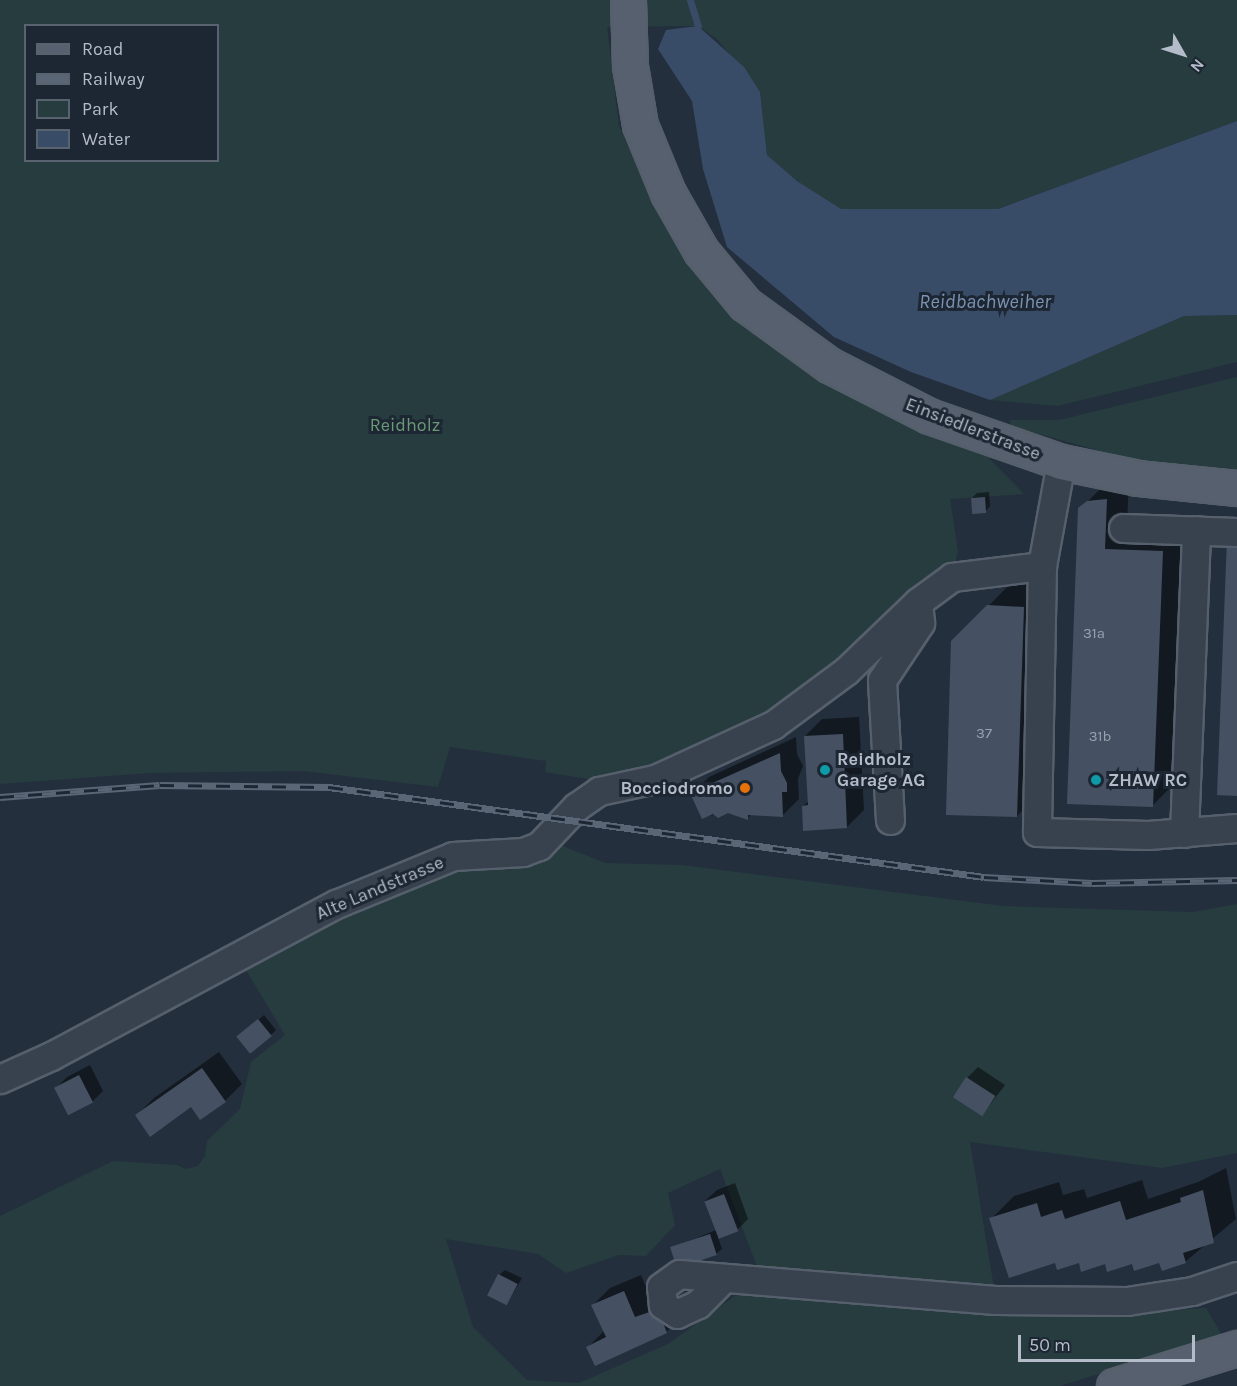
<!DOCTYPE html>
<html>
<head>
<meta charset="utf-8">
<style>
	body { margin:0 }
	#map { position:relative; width:1237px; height:1386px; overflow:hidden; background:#242f3e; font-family:Karla,sans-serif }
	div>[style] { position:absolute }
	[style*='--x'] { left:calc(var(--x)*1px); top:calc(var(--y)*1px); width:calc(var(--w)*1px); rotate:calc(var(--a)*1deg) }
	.green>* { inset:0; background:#263c3f }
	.water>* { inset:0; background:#394c67 }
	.shadow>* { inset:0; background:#0007 }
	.stream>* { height:7px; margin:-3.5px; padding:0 3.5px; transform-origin:3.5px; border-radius:3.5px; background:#394c67 }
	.building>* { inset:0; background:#455162; transform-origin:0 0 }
	.roads { filter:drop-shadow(2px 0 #565f6c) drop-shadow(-2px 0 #565f6c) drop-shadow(0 2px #565f6c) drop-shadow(0 -2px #565f6c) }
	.minor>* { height:27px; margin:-13.5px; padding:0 13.5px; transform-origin:13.5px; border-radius:13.5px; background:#38414e }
	.major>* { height:33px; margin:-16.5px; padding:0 16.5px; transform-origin:16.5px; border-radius:16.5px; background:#56606e }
	.rail>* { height:7px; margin-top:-3.5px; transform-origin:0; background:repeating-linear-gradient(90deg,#1d2633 0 14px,#5a6575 0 28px); box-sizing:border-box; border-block:2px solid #5a6575 }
	.dots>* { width:16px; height:16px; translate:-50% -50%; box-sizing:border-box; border:3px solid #1d2633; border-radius:50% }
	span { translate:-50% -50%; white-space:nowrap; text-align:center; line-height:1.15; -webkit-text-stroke:6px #1d2633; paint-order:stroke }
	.number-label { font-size:15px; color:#98a1af }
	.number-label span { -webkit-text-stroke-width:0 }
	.park-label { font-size:18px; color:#6b9a76 }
	.street-label { font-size:18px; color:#b4bcc9 }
	.poi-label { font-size:18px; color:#b4bcc9; font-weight:700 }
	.left { translate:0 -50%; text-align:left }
	.right { translate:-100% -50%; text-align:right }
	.water-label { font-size:20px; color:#7c92b1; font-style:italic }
	.legend { position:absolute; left:24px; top:24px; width:195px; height:138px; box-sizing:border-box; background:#1d2633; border:2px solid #59626f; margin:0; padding:8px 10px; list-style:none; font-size:18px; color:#b4bcc9 }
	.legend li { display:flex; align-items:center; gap:12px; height:30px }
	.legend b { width:30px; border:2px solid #59626f }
	.north { position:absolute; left:1153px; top:24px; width:60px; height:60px; -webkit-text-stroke:4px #1d2633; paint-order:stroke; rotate:129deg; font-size:16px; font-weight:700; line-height:24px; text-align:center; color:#b4bcc9 }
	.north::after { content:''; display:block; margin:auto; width:21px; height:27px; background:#b4bcc9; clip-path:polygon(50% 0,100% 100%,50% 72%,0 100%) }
	.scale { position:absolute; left:1018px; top:1335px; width:177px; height:27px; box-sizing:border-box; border:3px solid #b4bcc9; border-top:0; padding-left:8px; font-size:18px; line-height:21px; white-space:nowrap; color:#b4bcc9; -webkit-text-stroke:4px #1d2633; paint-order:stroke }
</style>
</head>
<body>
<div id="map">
	<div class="green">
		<div style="clip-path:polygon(evenodd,0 0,1237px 0,1237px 121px,998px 209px,840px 209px,797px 181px,767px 155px,760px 92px,718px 40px,698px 26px,607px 27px,619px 126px,667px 229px,714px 297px,851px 397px,982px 451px,1024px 494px,950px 499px,958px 551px,952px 577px,773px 725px,649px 774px,594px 780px,545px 772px,546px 761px,450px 747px,438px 787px,303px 771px,150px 773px,0 784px,0 0,26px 26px,218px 26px,218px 160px,26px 160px,26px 26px)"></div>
		<div style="clip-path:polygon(1237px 315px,1237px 362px,1058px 406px,990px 400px,1184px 316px)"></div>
		<div style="clip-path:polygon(1237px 377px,1237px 470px,1140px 462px,1011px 426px,1010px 420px,1059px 420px)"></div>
		<div style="clip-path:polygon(evenodd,558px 844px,605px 863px,682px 865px,1003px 906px,1193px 912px,1237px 904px,1237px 1153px,1162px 1168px,970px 1142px,996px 1300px,1028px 1317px,1206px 1308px,1222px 1335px,1060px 1386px,0 1386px,0 1216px,113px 1161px,177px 1165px,186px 1169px,198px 1166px,205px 1156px,207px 1141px,240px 1109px,251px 1062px,285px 1035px,240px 960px,449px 870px,558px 844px,720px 1169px,761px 1277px,668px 1344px,579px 1383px,527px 1380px,473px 1327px,446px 1239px,538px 1254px,566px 1273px,619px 1255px,646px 1256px,675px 1225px,668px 1193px,720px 1169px)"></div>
	</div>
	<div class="water">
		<div style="clip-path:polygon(698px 26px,744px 67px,760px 92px,767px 155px,797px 181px,841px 209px,998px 209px,1237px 121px,1237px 315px,1184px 316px,990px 400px,911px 372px,834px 337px,727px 247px,703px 169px,692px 101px,658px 49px,666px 30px)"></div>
	</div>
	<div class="shadow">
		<div style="clip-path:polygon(1129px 477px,1127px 527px,1185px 530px,1175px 783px,1152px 806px,1080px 509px,1103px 486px)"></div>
		<div style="clip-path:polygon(989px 492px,990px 506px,985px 512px,972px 498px,977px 493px)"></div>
		<div style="clip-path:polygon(1011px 583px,1046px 585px,1039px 793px,1017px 816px,953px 642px)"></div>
		<div style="clip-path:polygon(859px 717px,864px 810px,847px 827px,803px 806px,809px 801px,805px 736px,822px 719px)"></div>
		<div style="clip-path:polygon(796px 737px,797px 754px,803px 766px,798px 779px,799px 799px,782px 816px,752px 813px,748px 818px,728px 812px,702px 817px,692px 794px,709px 777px)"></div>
		<div style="clip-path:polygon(264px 1015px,276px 1030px,271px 1035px,244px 1032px)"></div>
		<div style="clip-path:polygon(219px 1052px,242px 1084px,225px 1101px,201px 1118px,192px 1105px,137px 1115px,154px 1098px)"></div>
		<div style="clip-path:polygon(90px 1065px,103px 1091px,92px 1102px,56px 1088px,67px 1077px)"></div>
		<div style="clip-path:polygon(978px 1067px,1005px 1085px,982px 1115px,967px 1078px)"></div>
		<div style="clip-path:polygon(1226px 1168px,1236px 1219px,1185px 1262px,1056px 1261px,991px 1219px,1014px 1196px,1059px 1182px,1063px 1195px,1084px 1189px,1087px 1198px,1142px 1180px,1148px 1199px,1198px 1182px)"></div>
		<div style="clip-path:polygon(735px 1183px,748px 1219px,737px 1230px,718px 1237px,722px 1249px,716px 1254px,672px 1248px,716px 1230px,705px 1201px,717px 1190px)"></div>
		<div style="clip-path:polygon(505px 1270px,522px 1278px,507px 1304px,499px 1275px)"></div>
		<div style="clip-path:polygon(641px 1275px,652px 1301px,675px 1293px,683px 1315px,666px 1332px,588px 1347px,604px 1331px,593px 1305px,610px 1288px)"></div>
	</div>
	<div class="stream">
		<div style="--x:690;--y:0;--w:27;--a:73"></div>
	</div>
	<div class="building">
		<div style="left:985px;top:497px;width:16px;height:14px;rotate:86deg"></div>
		<div style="clip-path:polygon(1107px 499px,1105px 549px,1163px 551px,1153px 807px,1067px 804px,1078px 508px,1087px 501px)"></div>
		<div style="clip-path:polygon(1227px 539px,1237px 540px,1237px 796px,1217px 795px)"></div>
		<div style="clip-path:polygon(987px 605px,1024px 607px,1017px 817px,946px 815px,951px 641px)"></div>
		<div style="clip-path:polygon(843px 734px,847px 828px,803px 831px,802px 806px,808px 805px,804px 736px)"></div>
		<div style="clip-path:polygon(780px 753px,781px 771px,787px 783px,787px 792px,782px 792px,783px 817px,748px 815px,748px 820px,728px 813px,718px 818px,713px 814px,702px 819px,690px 793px)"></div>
		<div style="left:258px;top:1019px;width:22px;height:28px;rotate:51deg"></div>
		<div style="clip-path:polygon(202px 1068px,226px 1102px,200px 1120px,191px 1107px,150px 1137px,135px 1115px)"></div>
		<div style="left:79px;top:1075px;width:31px;height:28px;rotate:63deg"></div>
		<div style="left:966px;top:1077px;width:35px;height:24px;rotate:33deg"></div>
		<div style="clip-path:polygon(1203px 1190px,1214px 1243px,1183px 1253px,1186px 1263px,1162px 1271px,1159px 1263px,1134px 1271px,1132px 1264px,1107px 1272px,1105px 1264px,1081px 1272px,1079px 1263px,1057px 1270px,1055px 1263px,1009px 1278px,989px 1218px,1037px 1203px,1041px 1217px,1062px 1210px,1065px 1219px,1120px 1201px,1126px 1220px,1181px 1202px,1180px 1198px)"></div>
		<div style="left:724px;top:1194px;width:40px;height:21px;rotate:69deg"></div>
		<div style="left:710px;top:1234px;width:22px;height:42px;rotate:72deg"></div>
		<div style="left:498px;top:1274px;width:22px;height:24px;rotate:27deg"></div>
		<div style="clip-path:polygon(624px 1291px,635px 1317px,658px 1309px,667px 1333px,595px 1366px,586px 1347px,606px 1337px,591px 1305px)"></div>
	</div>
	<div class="roads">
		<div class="minor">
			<div style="--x:1061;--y:462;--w:106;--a:100.4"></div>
			<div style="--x:1042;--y:566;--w:266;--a:91.1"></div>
			<div style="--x:1037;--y:832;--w:111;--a:1.5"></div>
			<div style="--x:1148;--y:835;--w:89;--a:-4.5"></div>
			<div style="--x:1123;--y:528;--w:114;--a:2"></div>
			<div style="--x:890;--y:820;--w:140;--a:-93.3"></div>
			<div style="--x:882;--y:680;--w:69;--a:-56.3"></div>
			<div style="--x:920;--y:623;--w:21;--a:-95"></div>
			<div style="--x:1184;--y:833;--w:303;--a:-87.7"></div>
			<div style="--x:0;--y:1079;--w:56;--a:-24.3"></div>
			<div style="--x:51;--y:1056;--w:323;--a:-28.1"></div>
			<div style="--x:336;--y:904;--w:126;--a:-22.3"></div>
			<div style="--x:453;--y:856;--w:70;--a:-3.3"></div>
			<div style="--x:523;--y:852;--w:17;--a:-21"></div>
			<div style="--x:539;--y:846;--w:54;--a:-46.5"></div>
			<div style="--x:576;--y:807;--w:28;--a:-35"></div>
			<div style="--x:599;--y:791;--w:57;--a:-12.1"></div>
			<div style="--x:655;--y:779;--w:130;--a:-24.6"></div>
			<div style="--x:773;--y:725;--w:91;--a:-36.5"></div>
			<div style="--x:846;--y:671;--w:100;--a:-43.8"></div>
			<div style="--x:918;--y:602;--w:42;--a:-36.3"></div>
			<div style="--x:952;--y:577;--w:91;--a:-7"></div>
			<div style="--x:724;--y:1278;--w:37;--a:135"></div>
			<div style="--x:698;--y:1304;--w:23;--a:155"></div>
			<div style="--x:677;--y:1314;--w:17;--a:-147"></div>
			<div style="--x:663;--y:1305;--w:18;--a:-96"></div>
			<div style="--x:661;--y:1287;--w:22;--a:-36"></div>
			<div style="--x:679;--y:1274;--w:317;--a:4.7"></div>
			<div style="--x:995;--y:1300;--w:132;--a:0.4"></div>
			<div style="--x:1127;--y:1301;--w:66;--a:-8.7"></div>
			<div style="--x:1192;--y:1291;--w:47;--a:-18.4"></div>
		</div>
		<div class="major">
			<div style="--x:628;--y:0;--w:66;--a:88.3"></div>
			<div style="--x:630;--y:66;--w:60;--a:80.4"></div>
			<div style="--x:640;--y:125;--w:74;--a:67.6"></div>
			<div style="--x:668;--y:193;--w:67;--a:60.4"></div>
			<div style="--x:701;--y:251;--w:69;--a:50.3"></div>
			<div style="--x:745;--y:304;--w:104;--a:36"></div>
			<div style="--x:829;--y:365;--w:112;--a:27"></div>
			<div style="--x:929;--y:416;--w:140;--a:19.2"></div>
			<div style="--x:1061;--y:462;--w:79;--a:11.7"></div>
			<div style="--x:1138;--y:478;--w:100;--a:5.8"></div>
			<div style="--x:1114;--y:1386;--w:129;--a:-17.2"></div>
		</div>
	</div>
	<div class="rail">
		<div style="--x:0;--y:797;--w:160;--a:-4.3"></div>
		<div style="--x:160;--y:785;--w:169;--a:0.7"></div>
		<div style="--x:329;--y:787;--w:661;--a:7.82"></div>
		<div style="--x:984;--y:877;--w:108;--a:3.2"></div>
		<div style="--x:1092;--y:883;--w:145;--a:-1.2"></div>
	</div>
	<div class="dots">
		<div style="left:825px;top:770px;background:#0f9aa8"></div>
		<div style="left:1096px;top:780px;background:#0f9aa8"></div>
		<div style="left:745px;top:788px;background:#e8710a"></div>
	</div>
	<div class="number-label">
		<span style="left:1094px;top:634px">31a</span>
		<span style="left:984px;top:734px">37</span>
		<span style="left:1100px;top:737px">31b</span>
	</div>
	<div class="park-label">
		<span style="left:405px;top:425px">Reidholz</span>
	</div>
	<div class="street-label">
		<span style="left:973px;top:429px;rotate:21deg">Einsiedlerstrasse</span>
		<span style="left:380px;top:888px;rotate:-23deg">Alte Landstrasse</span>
	</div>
	<div class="poi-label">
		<span class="left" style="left:837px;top:770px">Reidholz<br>Garage AG</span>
		<span class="left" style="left:1108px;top:780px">ZHAW RC</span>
		<span class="right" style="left:733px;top:788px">Bocciodromo</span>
	</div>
	<div class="water-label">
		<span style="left:985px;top:301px">Reidbachweiher</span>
	</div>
	<ul class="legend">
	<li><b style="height:8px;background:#56606e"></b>Road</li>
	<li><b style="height:8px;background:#5a6575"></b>Railway</li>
	<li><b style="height:16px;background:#263c3f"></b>Park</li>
	<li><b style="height:16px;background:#394c67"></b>Water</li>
	</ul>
	<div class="north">N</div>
	<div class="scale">50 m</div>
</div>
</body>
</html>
